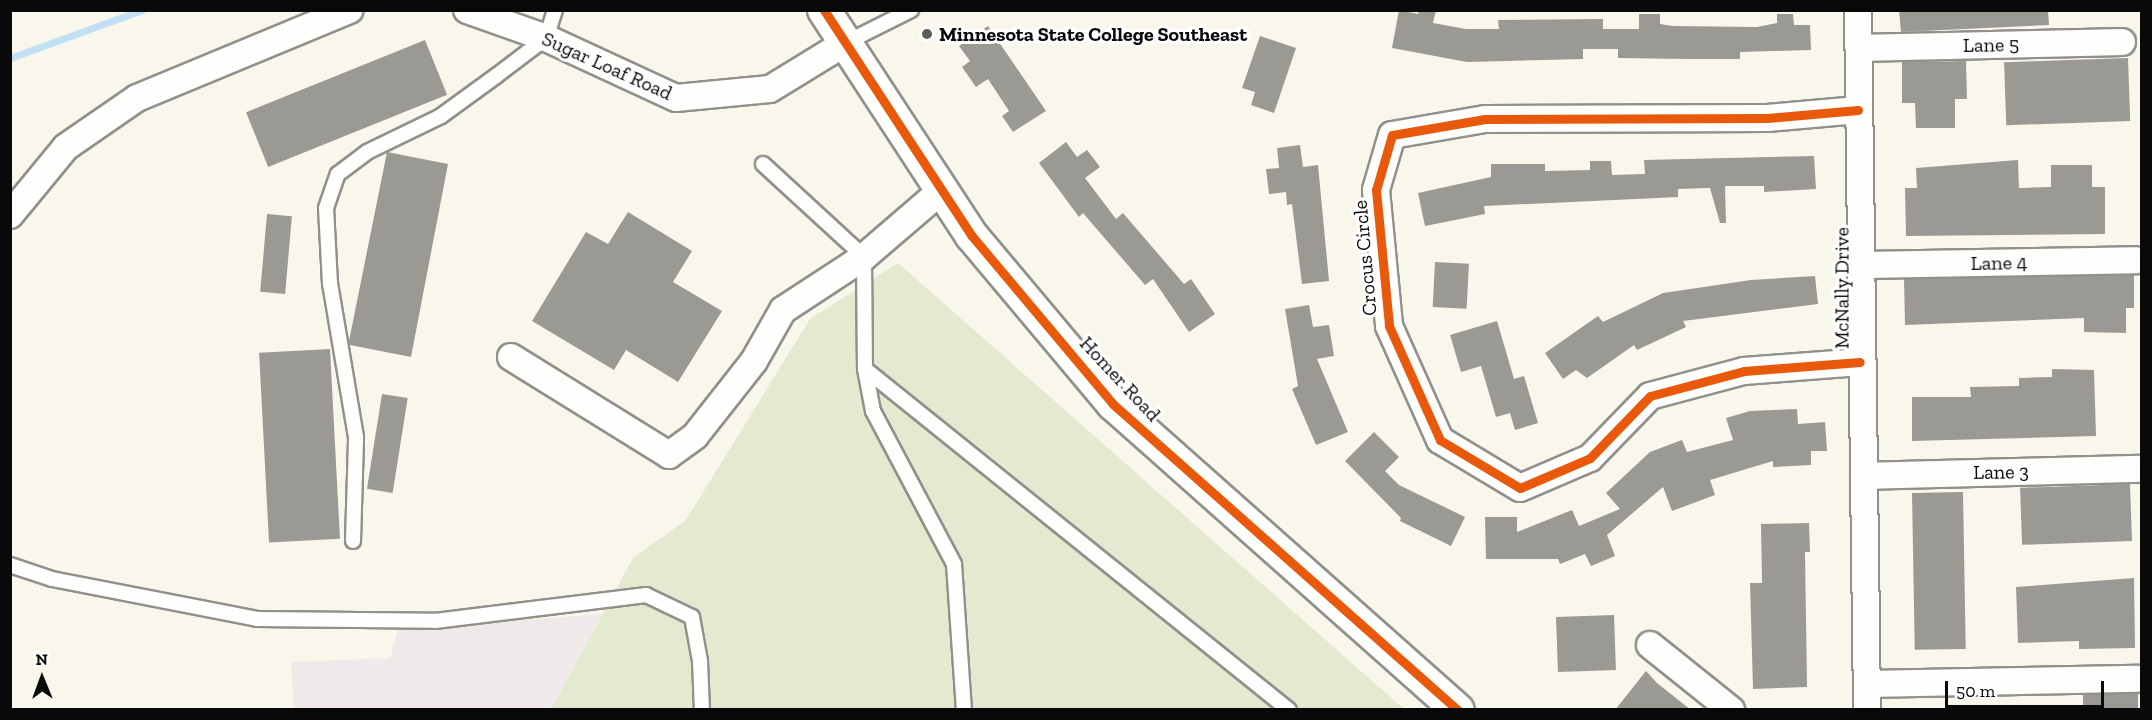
<!DOCTYPE html>
<html>
<head>
<meta charset="utf-8">
<style>
	body { margin:0 }
	#map { position:relative; width:2152px; height:720px; overflow:hidden; background:#f9f7ec; font-family:"Zilla Slab",serif }
	div>[style] { position:absolute }
	[style*='--x'] { left:calc(var(--x)*1px); top:calc(var(--y)*1px); width:calc(var(--w)*1px); rotate:calc(var(--a)*1deg) }
	.industrial>* { inset:0; background:#f0e9ea }
	.cemetery>* { inset:0; background:#e3ead0 }
	.stream>* { height:7px; margin:-3.5px; padding:0 3.5px; transform-origin:3.5px; border-radius:3.5px; background:#c2e0f4 }
	.building>* { inset:0; background:#9b9993; transform-origin:0 0 }
	.roads { filter:drop-shadow(2px 0 #91908b) drop-shadow(-2px 0 #91908b) drop-shadow(0 2px #91908b) drop-shadow(0 -2px #91908b) }
	.service>* { height:14px; margin:-7px; padding:0 7px; transform-origin:7px; border-radius:7px; background:#fefefc }
	.minor>* { height:26px; margin:-13px; padding:0 13px; transform-origin:13px; border-radius:13px; background:#fefefc }
	.tertiary>* { height:32px; margin:-16px; padding:0 16px; transform-origin:16px; border-radius:16px; background:#fefefc }
	.cycleway>* { height:9px; margin:-4.5px; padding:0 4.5px; transform-origin:4.5px; border-radius:4.5px; background:#e8590c }
	.dots>* { width:16px; height:16px; translate:-50% -50%; box-sizing:border-box; border:3px solid #fff; border-radius:50% }
	span { translate:-50% -50%; white-space:nowrap; text-align:center; line-height:1.15; -webkit-text-stroke:6px #fff; paint-order:stroke }
	.poi-label { font-size:20px; color:#090909; font-weight:700 }
	.left { translate:0 -50%; text-align:left }
	.street-label { font-size:20px; color:#090909 }
	.frame { position:absolute; inset:0; border:12px solid #090909; pointer-events:none }
	.north { position:absolute; left:12px; top:648px; width:60px; height:60px; -webkit-text-stroke:4px #fff; paint-order:stroke; rotate:359deg; font-size:16px; font-weight:700; line-height:24px; text-align:center; color:#090909 }
	.north::after { content:''; display:block; margin:auto; width:21px; height:27px; background:#090909; clip-path:polygon(50% 0,100% 100%,50% 72%,0 100%) }
	.scale { position:absolute; left:1945px; top:681px; width:159px; height:27px; box-sizing:border-box; border:3px solid #090909; border-top:0; padding-left:8px; font-size:18px; line-height:21px; white-space:nowrap; color:#090909; -webkit-text-stroke:4px #fff; paint-order:stroke }
</style>
</head>
<body>
<div id="map">
	<div class="industrial">
		<div style="clip-path:polygon(602px 614px,550px 709px,294px 709px,291px 662px,390px 658px,398px 629px)"></div>
	</div>
	<div class="cemetery">
		<div style="clip-path:polygon(898px 263px,1404px 709px,550px 710px,633px 558px,686px 520px,810px 319px)"></div>
	</div>
	<div class="stream">
		<div style="--x:10;--y:58;--w:140;--a:-20"></div>
	</div>
	<div class="building">
		<div style="clip-path:polygon(1399px 10px,1418px 14px,1419px 10px,1436px 10px,1433px 23px,1466px 29px,1499px 29px,1498px 20px,1603px 19px,1603px 29px,1639px 29px,1639px 14px,1660px 14px,1660px 24px,1673px 26px,1757px 27px,1777px 23px,1777px 14px,1793px 14px,1794px 25px,1810px 25px,1811px 50px,1740px 52px,1740px 59px,1687px 59px,1618px 58px,1618px 49px,1583px 49px,1583px 59px,1467px 62px,1392px 48px)"></div>
		<div style="clip-path:polygon(1899px 10px,2048px 10px,2049px 25px,1901px 32px)"></div>
		<div style="clip-path:polygon(988px 26px,1046px 111px,1013px 132px,1002px 116px,1009px 111px,988px 79px,976px 87px,962px 67px,970px 61px,959px 46px)"></div>
		<div style="clip-path:polygon(1260px 36px,1296px 48px,1274px 113px,1251px 105px,1255px 92px,1242px 88px)"></div>
		<div style="left:425px;top:40px;width:59px;height:193px;rotate:68deg"></div>
		<div style="left:2128px;top:58px;width:63px;height:124px;rotate:88deg"></div>
		<div style="clip-path:polygon(1966px 61px,1967px 99px,1955px 99px,1955px 128px,1916px 128px,1915px 103px,1902px 103px,1902px 62px)"></div>
		<div style="clip-path:polygon(1066px 142px,1077px 157px,1087px 150px,1100px 167px,1085px 178px,1116px 219px,1123px 213px,1184px 284px,1191px 279px,1215px 314px,1189px 332px,1153px 279px,1145px 285px,1083px 213px,1079px 217px,1039px 163px)"></div>
		<div style="clip-path:polygon(1300px 145px,1303px 167px,1318px 165px,1329px 281px,1302px 284px,1292px 204px,1287px 205px,1286px 192px,1269px 194px,1266px 169px,1279px 168px,1277px 148px)"></div>
		<div style="clip-path:polygon(387px 152px,448px 164px,411px 357px,350px 345px,349px 341px)"></div>
		<div style="clip-path:polygon(1814px 156px,1816px 189px,1764px 192px,1764px 186px,1725px 186px,1726px 223px,1720px 223px,1710px 188px,1678px 189px,1678px 197px,1484px 206px,1485px 214px,1425px 226px,1418px 193px,1491px 177px,1491px 164px,1545px 164px,1545px 171px,1590px 170px,1590px 161px,1611px 161px,1612px 175px,1645px 174px,1644px 160px)"></div>
		<div style="clip-path:polygon(2018px 160px,2019px 188px,2051px 187px,2051px 165px,2092px 165px,2092px 187px,2105px 187px,2105px 234px,1906px 236px,1905px 188px,1917px 188px,1916px 168px)"></div>
		<div style="clip-path:polygon(628px 212px,692px 251px,673px 282px,722px 311px,678px 382px,626px 350px,614px 370px,532px 321px,586px 232px,608px 244px)"></div>
		<div style="left:267px;top:214px;width:25px;height:78px;rotate:5deg"></div>
		<div style="left:1435px;top:262px;width:34px;height:45px;rotate:3deg"></div>
		<div style="clip-path:polygon(2134px 275px,2134px 308px,2126px 308px,2126px 333px,2084px 332px,2084px 318px,1905px 325px,1904px 279px)"></div>
		<div style="clip-path:polygon(1815px 276px,1818px 304px,1683px 321px,1686px 327px,1637px 350px,1634px 345px,1587px 378px,1576px 370px,1563px 379px,1545px 353px,1598px 316px,1603px 322px,1663px 293px,1751px 280px)"></div>
		<div style="clip-path:polygon(1309px 305px,1313px 327px,1329px 325px,1334px 356px,1317px 359px,1348px 432px,1316px 445px,1292px 389px,1298px 386px,1285px 309px)"></div>
		<div style="clip-path:polygon(1497px 321px,1514px 379px,1524px 376px,1538px 423px,1515px 430px,1510px 413px,1496px 417px,1481px 366px,1461px 372px,1450px 335px)"></div>
		<div style="left:330px;top:349px;width:190px;height:71px;rotate:87deg"></div>
		<div style="clip-path:polygon(2052px 369px,2094px 370px,2096px 436px,1912px 441px,1912px 397px,1971px 397px,1970px 387px,2019px 386px,2019px 378px,2052px 377px)"></div>
		<div style="left:382px;top:394px;width:26px;height:96px;rotate:9deg"></div>
		<div style="clip-path:polygon(1797px 409px,1798px 424px,1825px 422px,1827px 451px,1811px 451px,1811px 465px,1773px 467px,1773px 461px,1710px 480px,1715px 495px,1672px 511px,1663px 487px,1607px 535px,1615px 556px,1591px 566px,1585px 554px,1560px 564px,1558px 559px,1486px 559px,1485px 517px,1517px 517px,1517px 532px,1572px 510px,1579px 526px,1620px 509px,1606px 493px,1650px 452px,1682px 440px,1687px 452px,1733px 440px,1726px 418px,1750px 411px)"></div>
		<div style="clip-path:polygon(1374px 432px,1399px 457px,1385px 471px,1399px 485px,1465px 517px,1451px 546px,1400px 521px,1401px 518px,1345px 461px)"></div>
		<div style="left:2130px;top:484px;width:57px;height:110px;rotate:88deg"></div>
		<div style="left:1963px;top:492px;width:157px;height:51px;rotate:89deg"></div>
		<div style="clip-path:polygon(1809px 523px,1810px 552px,1805px 552px,1807px 687px,1753px 689px,1750px 583px,1762px 583px,1761px 524px)"></div>
		<div style="clip-path:polygon(2134px 578px,2135px 648px,2079px 649px,2079px 641px,2018px 643px,2016px 587px)"></div>
		<div style="left:1614px;top:615px;width:55px;height:58px;rotate:88deg"></div>
		<div style="clip-path:polygon(1646px 671px,1657px 683px,1691px 710px,1615px 710px)"></div>
		<div style="left:2138px;top:694px;width:16px;height:55px;rotate:90deg"></div>
	</div>
	<div class="roads">
		<div class="service">
			<div style="--x:845;--y:43;--w:74;--a:-26.6"></div>
			<div style="--x:763;--y:164;--w:137;--a:42.6"></div>
			<div style="--x:864;--y:257;--w:112;--a:89.5"></div>
			<div style="--x:865;--y:369;--w:544;--a:38.81"></div>
			<div style="--x:865;--y:369;--w:43;--a:79.2"></div>
			<div style="--x:873;--y:411;--w:173;--a:62.1"></div>
			<div style="--x:954;--y:564;--w:146;--a:86.1"></div>
			<div style="--x:353;--y:541;--w:104;--a:-88.3"></div>
			<div style="--x:356;--y:437;--w:155;--a:-99.6"></div>
			<div style="--x:330;--y:284;--w:76;--a:-93"></div>
			<div style="--x:326;--y:208;--w:36;--a:-71"></div>
			<div style="--x:338;--y:174;--w:36;--a:-37"></div>
			<div style="--x:367;--y:152;--w:82;--a:-25.9"></div>
			<div style="--x:441;--y:116;--w:68;--a:-36"></div>
			<div style="--x:496;--y:76;--w:63;--a:-37.2"></div>
			<div style="--x:546;--y:38;--w:29;--a:-72"></div>
			<div style="--x:10;--y:565;--w:44;--a:18.4"></div>
			<div style="--x:52;--y:579;--w:209;--a:11"></div>
			<div style="--x:257;--y:619;--w:178;--a:0.6"></div>
			<div style="--x:435;--y:621;--w:213;--a:-7"></div>
			<div style="--x:646;--y:595;--w:51;--a:25.6"></div>
			<div style="--x:692;--y:617;--w:45;--a:79.7"></div>
			<div style="--x:700;--y:661;--w:49;--a:87.7"></div>
		</div>
		<div class="minor">
			<div style="--x:467;--y:10;--w:84;--a:19.5"></div>
			<div style="--x:546;--y:38;--w:143;--a:24.8"></div>
			<div style="--x:676;--y:98;--w:94;--a:-5.5"></div>
			<div style="--x:770;--y:89;--w:88;--a:-31.5"></div>
			<div style="--x:1858;--y:10;--w:700;--a:89.26"></div>
			<div style="--x:1860;--y:48;--w:262;--a:-1.3"></div>
			<div style="--x:1858;--y:110;--w:91;--a:175"></div>
			<div style="--x:1767;--y:118;--w:282;--a:179.8"></div>
			<div style="--x:1485;--y:119;--w:94;--a:170.2"></div>
			<div style="--x:1392;--y:135;--w:57;--a:106.2"></div>
			<div style="--x:1376;--y:190;--w:137;--a:84.5"></div>
			<div style="--x:1389;--y:326;--w:125;--a:65.9"></div>
			<div style="--x:1440;--y:440;--w:93;--a:31"></div>
			<div style="--x:1520;--y:488;--w:76;--a:-23.2"></div>
			<div style="--x:1590;--y:458;--w:86;--a:-45.9"></div>
			<div style="--x:1650;--y:396;--w:97;--a:-14.9"></div>
			<div style="--x:1744;--y:371;--w:116;--a:-4.4"></div>
			<div style="--x:10;--y:215;--w:88;--a:-50.5"></div>
			<div style="--x:66;--y:147;--w:86;--a:-34.6"></div>
			<div style="--x:137;--y:98;--w:230;--a:-22.5"></div>
			<div style="--x:1862;--y:265;--w:274;--a:-1"></div>
			<div style="--x:511;--y:357;--w:186;--a:31.8"></div>
			<div style="--x:669;--y:455;--w:32;--a:-36"></div>
			<div style="--x:695;--y:436;--w:95;--a:-51.8"></div>
			<div style="--x:754;--y:361;--w:59;--a:-60.4"></div>
			<div style="--x:783;--y:310;--w:97;--a:-33.2"></div>
			<div style="--x:864;--y:257;--w:103;--a:-40.7"></div>
			<div style="--x:1864;--y:476;--w:274;--a:-1.5"></div>
			<div style="--x:1650;--y:645;--w:104;--a:38.7"></div>
			<div style="--x:1867;--y:684;--w:270;--a:-1.1"></div>
		</div>
		<div class="tertiary">
			<div style="--x:824;--y:10;--w:270;--a:56.8"></div>
			<div style="--x:972;--y:236;--w:219;--a:50"></div>
			<div style="--x:1113;--y:404;--w:461;--a:41.6"></div>
		</div>
	</div>
	<div class="cycleway">
		<div style="--x:824;--y:10;--w:270;--a:56.8"></div>
		<div style="--x:972;--y:236;--w:219;--a:50"></div>
		<div style="--x:1113;--y:404;--w:461;--a:41.6"></div>
		<div style="--x:1858;--y:110;--w:91;--a:175"></div>
		<div style="--x:1767;--y:118;--w:282;--a:179.8"></div>
		<div style="--x:1485;--y:119;--w:94;--a:170.2"></div>
		<div style="--x:1392;--y:135;--w:57;--a:106.2"></div>
		<div style="--x:1376;--y:190;--w:137;--a:84.5"></div>
		<div style="--x:1389;--y:326;--w:125;--a:65.9"></div>
		<div style="--x:1440;--y:440;--w:93;--a:31"></div>
		<div style="--x:1520;--y:488;--w:76;--a:-23.2"></div>
		<div style="--x:1590;--y:458;--w:86;--a:-45.9"></div>
		<div style="--x:1650;--y:396;--w:97;--a:-14.9"></div>
		<div style="--x:1744;--y:371;--w:116;--a:-4.4"></div>
	</div>
	<div class="dots">
		<div style="left:927px;top:34px;background:#5d5c58"></div>
	</div>
	<div class="poi-label">
		<span class="left" style="left:939px;top:34px">Minnesota State College Southeast</span>
	</div>
	<div class="street-label">
		<span style="left:1991px;top:45px;rotate:-1deg">Lane 5</span>
		<span style="left:607px;top:66px;rotate:24deg">Sugar Loaf Road</span>
		<span style="left:1365px;top:258px;rotate:-95deg">Crocus Circle</span>
		<span style="left:1999px;top:263px;rotate:-1deg">Lane 4</span>
		<span style="left:1842px;top:288px;rotate:-90deg">McNally Drive</span>
		<span style="left:1120px;top:379px;rotate:47deg">Homer Road</span>
		<span style="left:2001px;top:472px;rotate:-1deg">Lane 3</span>
	</div>
	<div class="frame"></div>
	<div class="north">N</div>
	<div class="scale">50 m</div>
</div>
</body>
</html>
